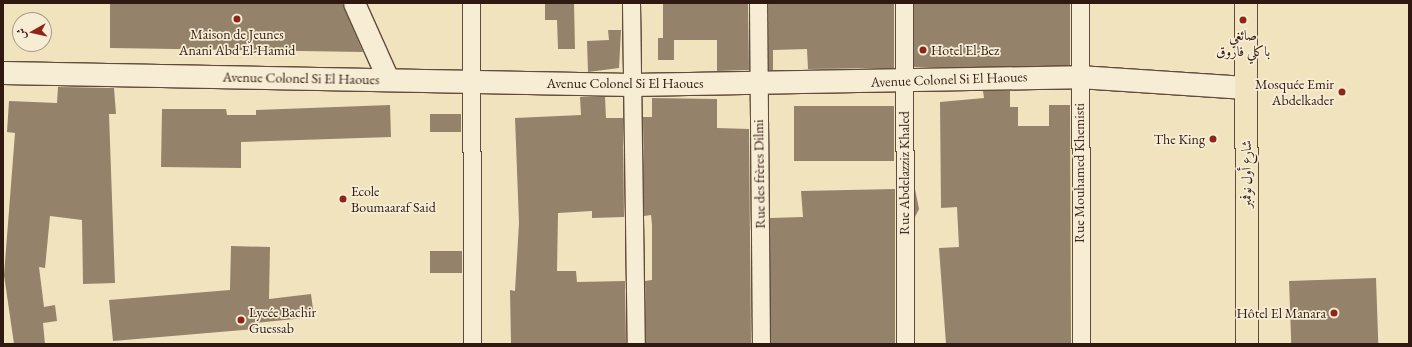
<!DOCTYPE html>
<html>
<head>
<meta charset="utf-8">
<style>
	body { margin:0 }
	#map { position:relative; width:1412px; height:347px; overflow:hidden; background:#f2e3bf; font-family:"EB Garamond",Amiri,serif }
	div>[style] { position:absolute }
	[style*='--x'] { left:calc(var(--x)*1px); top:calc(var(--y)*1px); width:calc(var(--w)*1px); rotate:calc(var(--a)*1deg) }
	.building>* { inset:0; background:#94826b; transform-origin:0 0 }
	.roads { filter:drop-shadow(1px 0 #604c3c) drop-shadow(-1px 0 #604c3c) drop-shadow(0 1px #604c3c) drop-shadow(0 -1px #604c3c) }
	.minor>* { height:17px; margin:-8.5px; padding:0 8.5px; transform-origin:8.5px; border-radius:8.5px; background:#f7edd5 }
	.tertiary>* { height:21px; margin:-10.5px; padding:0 10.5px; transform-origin:10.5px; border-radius:10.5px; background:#f7edd5 }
	.secondary>* { height:22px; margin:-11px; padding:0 11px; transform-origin:11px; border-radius:11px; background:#f7edd5 }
	.primary>* { height:22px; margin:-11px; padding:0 11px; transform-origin:11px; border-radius:11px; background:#f2e3bf }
	.dots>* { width:11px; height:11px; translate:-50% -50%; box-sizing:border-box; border:2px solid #f7edd5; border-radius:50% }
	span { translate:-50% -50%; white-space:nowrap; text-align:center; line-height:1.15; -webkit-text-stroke:3.5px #f7edd5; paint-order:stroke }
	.poi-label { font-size:14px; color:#2f1911 }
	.left { translate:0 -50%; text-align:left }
	.right { translate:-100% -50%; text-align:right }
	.street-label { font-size:14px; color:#2f1911 }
	.frame { position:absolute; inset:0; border:4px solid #2f1911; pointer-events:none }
	.north { position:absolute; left:12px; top:12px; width:40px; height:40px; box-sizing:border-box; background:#f7edd5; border:1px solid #a79887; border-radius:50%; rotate:262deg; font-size:11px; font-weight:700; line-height:16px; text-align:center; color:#2f1911 }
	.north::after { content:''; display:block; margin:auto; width:14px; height:18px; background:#8f2418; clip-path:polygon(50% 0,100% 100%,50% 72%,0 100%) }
</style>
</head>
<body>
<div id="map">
	<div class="building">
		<div style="clip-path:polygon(110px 3px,342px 3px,363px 52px,110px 48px)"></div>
		<div style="clip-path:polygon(545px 3px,574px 3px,575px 49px,558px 49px,557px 20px,545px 20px)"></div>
		<div style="clip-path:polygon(663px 3px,748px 3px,749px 70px,717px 71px,717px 40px,674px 40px,674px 60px,658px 60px,658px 38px,663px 38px)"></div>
		<div style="clip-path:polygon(768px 3px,894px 3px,894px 68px,808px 69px,807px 49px,773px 50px,773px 70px,769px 70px)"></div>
		<div style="left:914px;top:3px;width:156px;height:64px"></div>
		<div style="clip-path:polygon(608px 30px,621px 30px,619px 68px,588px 72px,587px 41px,609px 40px)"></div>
		<div style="clip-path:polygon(58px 87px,114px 88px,116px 114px,109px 114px,115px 283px,83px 284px,82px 220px,50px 216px,45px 268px,39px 267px,44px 307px,55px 305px,57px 321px,43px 323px,45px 344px,14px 344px,4px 275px,15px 133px,7px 132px,9px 101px,57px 103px)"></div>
		<div style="clip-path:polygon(983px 91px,1010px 91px,1010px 107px,1018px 107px,1018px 126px,1049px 126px,1049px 105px,1070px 105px,1071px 344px,946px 344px,939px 248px,959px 247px,957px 207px,941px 208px,940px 102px,984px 98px)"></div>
		<div style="clip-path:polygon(580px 97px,605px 97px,606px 118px,623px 118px,624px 217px,592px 218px,592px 211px,558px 213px,557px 271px,576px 271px,577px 282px,625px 281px,626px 344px,511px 344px,510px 290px,515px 291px,519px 223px,515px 118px,581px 115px)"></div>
		<div style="clip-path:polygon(652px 98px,717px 99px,717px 128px,749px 129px,751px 344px,646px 344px,645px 281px,652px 280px,652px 225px,651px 215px,644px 216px,643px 117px,652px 117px)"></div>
		<div style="clip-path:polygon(390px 105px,391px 137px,241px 142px,241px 168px,161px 167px,162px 109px,226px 109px,227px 115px,256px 115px,256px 110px)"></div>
		<div style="left:894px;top:106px;width:55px;height:100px;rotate:90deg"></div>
		<div style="left:461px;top:114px;width:18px;height:31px;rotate:90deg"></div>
		<div style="clip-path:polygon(769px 129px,770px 218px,803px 217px,801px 191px,895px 189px,895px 344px,771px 344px)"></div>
		<div style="clip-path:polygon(915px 189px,919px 209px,915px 217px)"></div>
		<div style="clip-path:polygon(231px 246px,270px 247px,269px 299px,311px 294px,314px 317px,255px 323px,255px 329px,113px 341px,109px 300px,230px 290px)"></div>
		<div style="left:462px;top:251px;width:22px;height:32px;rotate:90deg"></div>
		<div style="left:1376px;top:278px;width:66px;height:87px;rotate:88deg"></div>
	</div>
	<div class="roads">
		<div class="minor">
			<div style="--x:471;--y:3;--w:341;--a:89.8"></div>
			<div style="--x:631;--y:3;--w:341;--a:89.2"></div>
			<div style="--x:758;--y:3;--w:341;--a:89.5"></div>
			<div style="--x:904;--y:3;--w:341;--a:89.8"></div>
			<div style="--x:1080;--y:3;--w:341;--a:89.8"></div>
		</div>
		<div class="tertiary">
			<div style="--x:354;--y:3;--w:83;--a:65.9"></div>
		</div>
		<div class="secondary">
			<div style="--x:3;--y:73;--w:629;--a:1.09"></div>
			<div style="--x:632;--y:85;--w:447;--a:-1"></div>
			<div style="--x:1079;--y:77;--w:167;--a:3.8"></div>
		</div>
		<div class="primary">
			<div style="--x:1246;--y:3;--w:341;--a:89.8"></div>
		</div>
	</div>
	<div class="dots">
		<div style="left:237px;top:19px;background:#8f2418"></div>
		<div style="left:1243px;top:20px;background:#8f2418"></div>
		<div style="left:923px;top:50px;background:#8f2418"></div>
		<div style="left:1342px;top:92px;background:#8f2418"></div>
		<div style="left:1213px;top:139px;background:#8f2418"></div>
		<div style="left:343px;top:199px;background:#8f2418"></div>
		<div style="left:1334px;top:313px;background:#8f2418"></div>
		<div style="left:241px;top:320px;background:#8f2418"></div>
	</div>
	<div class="poi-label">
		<span style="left:237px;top:42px">Maison de Jeunes<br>Anani Abd El-Hamid</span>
		<span style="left:1243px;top:43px">صائغي<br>باكلي فاروق</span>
		<span class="left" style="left:931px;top:50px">Hotel El-Bez</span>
		<span class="right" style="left:1334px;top:92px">Mosquée Emir<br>Abdelkader</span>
		<span class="right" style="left:1205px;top:139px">The King</span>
		<span class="left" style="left:351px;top:199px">Ecole<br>Boumaaraf Said</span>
		<span class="left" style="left:249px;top:320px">Lycée Bachir<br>Guessab</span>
		<span class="right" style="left:1326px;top:313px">Hôtel El Manara</span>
	</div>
	<div class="street-label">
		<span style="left:301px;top:78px;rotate:1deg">Avenue Colonel Si El Haoues</span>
		<span style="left:949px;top:79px;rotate:-2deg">Avenue Colonel Si El Haoues</span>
		<span style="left:625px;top:83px">Avenue Colonel Si El Haoues</span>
		<span style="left:904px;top:173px;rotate:-90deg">Rue Abdelazziz Khaled</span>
		<span style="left:1079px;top:173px;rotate:-90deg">Rue Mouhamed Khemisti</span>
		<span style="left:759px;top:174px;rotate:-91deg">Rue des frères Dilmi</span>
		<span style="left:1246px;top:174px;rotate:-90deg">شارع أول نوفمبر</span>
	</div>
	<div class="frame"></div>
	<div class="north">ش</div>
</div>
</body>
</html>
